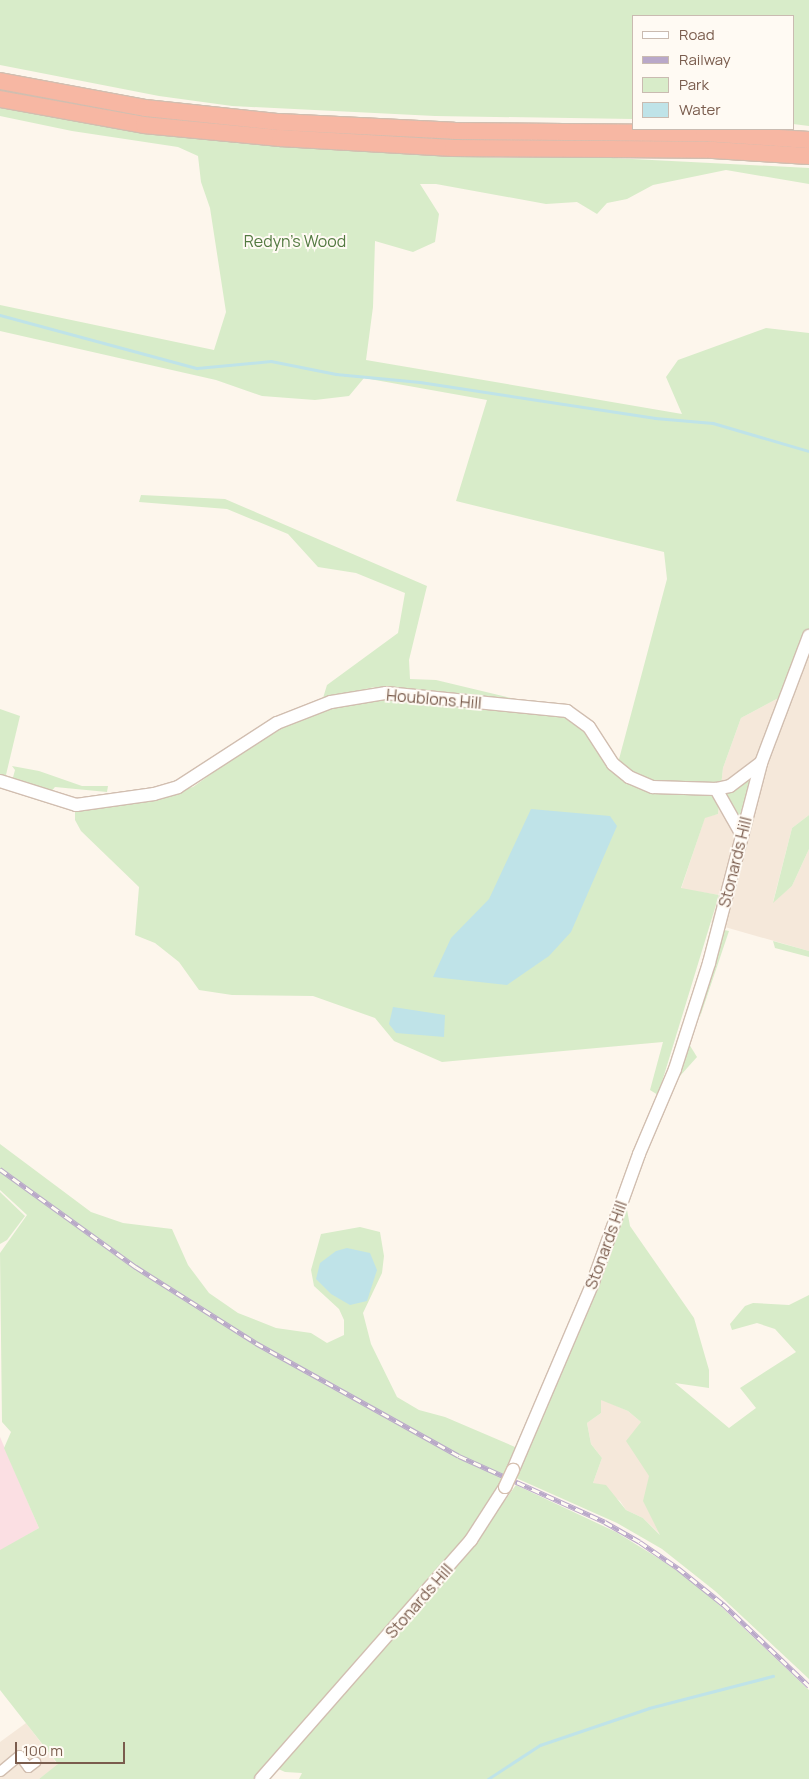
<!DOCTYPE html>
<html>
<head>
<meta charset="utf-8">
<style>
	body { margin:0 }
	#map { position:relative; width:809px; height:1779px; overflow:hidden; background:#fdf6ec; font-family:Manrope,sans-serif }
	div>[style] { position:absolute }
	[style*='--x'] { left:calc(var(--x)*1px); top:calc(var(--y)*1px); width:calc(var(--w)*1px); rotate:calc(var(--a)*1deg) }
	.residential>* { inset:0; background:#f5e8da }
	.medical>* { inset:0; background:#fbdfe3 }
	.green>* { inset:0; background:#d8ecc9 }
	.water>* { inset:0; background:#bfe3e8 }
	.stream>* { height:2.5px; margin:-1.25px; padding:0 1.25px; transform-origin:1.25px; border-radius:1.25px; background:#bfe3e8 }
	.roads { filter:drop-shadow(1px 0 #d1beb0) drop-shadow(-1px 0 #d1beb0) drop-shadow(0 1px #d1beb0) drop-shadow(0 -1px #d1beb0) }
	.street>* { height:9px; margin:-4.5px; padding:0 4.5px; transform-origin:4.5px; border-radius:4.5px; background:#fff }
	.secondary>* { height:12px; margin:-6px; padding:0 6px; transform-origin:6px; border-radius:6px; background:#fff }
	.highway>* { height:16px; margin:-8px; padding:0 8px; transform-origin:8px; border-radius:8px; background:#f7b7a3 }
	.rail>* { height:4.5px; margin-top:-2.25px; transform-origin:0; background:repeating-linear-gradient(90deg,#fffaf3 0 8px,#b9a8c9 0 16px); box-sizing:border-box; border-block:1px solid #b9a8c9 }
	.bridges { filter:drop-shadow(1px 0 #d6c0b0) drop-shadow(-1px 0 #d6c0b0) drop-shadow(0 1px #d6c0b0) drop-shadow(0 -1px #d6c0b0) }
	.secondary-bridge>* { height:12px; margin:-6px; padding:0 6px; transform-origin:6px; border-radius:6px; background:#fff }
	span { translate:-50% -50%; white-space:nowrap; text-align:center; line-height:1.15; -webkit-text-stroke:4px #fffaf3; paint-order:stroke }
	.park-label { font-size:16px; color:#537a41 }
	.street-label { font-size:16px; color:#7a5c4d }
	.legend { position:absolute; left:632px; top:15px; width:162px; height:115px; box-sizing:border-box; background:#fffaf3; border:1px solid #cabbb1; margin:0; padding:6px 9px; list-style:none; font-size:15px; color:#7a5c4d }
	.legend li { display:flex; align-items:center; gap:10px; height:25px }
	.legend b { width:25px; border:1px solid #cabbb1 }
	.scale { position:absolute; left:15px; top:1742px; width:110px; height:22px; box-sizing:border-box; border:2px solid #7a5c4d; border-top:0; padding-left:6px; font-size:15px; line-height:18px; white-space:nowrap; color:#7a5c4d; -webkit-text-stroke:4px #fffaf3; paint-order:stroke }
</style>
</head>
<body>
<div id="map">
	<div class="residential">
		<div style="clip-path:polygon(809px 636px,809px 815px,792px 828px,773px 902px,792px 886px,809px 849px,809px 951px,711px 923px,719px 895px,681px 889px,705px 817px,718px 814px,723px 768px,741px 718px,786px 694px)"></div>
		<div style="clip-path:polygon(601px 1399px,628px 1411px,641px 1422px,662px 1536px,643px 1518px,626px 1510px,620px 1501px,593px 1483px,602px 1458px,591px 1444px,587px 1423px,601px 1413px)"></div>
		<div style="clip-path:polygon(26px 1723px,58px 1765px,39px 1779px,0 1779px,0 1742px)"></div>
	</div>
	<div class="medical">
		<div style="clip-path:polygon(0 1437px,39px 1528px,0 1551px)"></div>
	</div>
	<div class="green">
		<div style="clip-path:polygon(0 0,809px 0,809px 126px,793px 124px,793px 16px,633px 16px,633px 119px,435px 116px,232px 106px,159px 96px,0 65px)"></div>
		<div style="clip-path:polygon(0 96px,236px 143px,501px 158px,613px 158px,809px 168px,809px 184px,726px 170px,653px 185px,627px 199px,607px 203px,597px 214px,577px 202px,546px 204px,436px 184px,420px 184px,439px 214px,435px 242px,413px 252px,375px 241px,373px 307px,366px 360px,682px 414px,666px 377px,678px 360px,766px 328px,809px 333px,809px 636px,786px 694px,741px 718px,723px 768px,718px 814px,705px 818px,681px 888px,719px 895px,658px 1095px,650px 1090px,663px 1042px,442px 1062px,394px 1041px,375px 1018px,313px 996px,232px 995px,199px 990px,179px 962px,155px 943px,135px 935px,139px 887px,81px 831px,75px 820px,75px 810px,120px 805px,193px 787px,271px 731px,326px 704px,369px 696px,564px 714px,577px 721px,618px 763px,667px 579px,664px 552px,456px 501px,487px 400px,364px 378px,349px 396px,315px 400px,262px 396px,216px 380px,0 331px,0 305px,214px 350px,226px 312px,210px 208px,201px 182px,198px 156px,178px 147px,72px 131px,0 116px)"></div>
		<div style="clip-path:polygon(141px 495px,225px 499px,427px 586px,409px 660px,410px 679px,436px 680px,519px 700px,375px 687px,323px 698px,327px 685px,398px 633px,405px 593px,356px 573px,318px 567px,288px 534px,227px 509px,139px 502px)"></div>
		<div style="clip-path:polygon(0 709px,20px 716px,5px 779px,0 777px)"></div>
		<div style="clip-path:polygon(12px 766px,39px 771px,82px 786px,108px 786px,107px 792px,55px 787px,49px 794px,12px 781px,15px 770px)"></div>
		<div style="clip-path:polygon(756px 772px,740px 827px,725px 793px)"></div>
		<div style="clip-path:polygon(809px 815px,809px 849px,792px 886px,773px 903px,792px 828px)"></div>
		<div style="clip-path:polygon(720px 929px,729px 931px,700px 1017px,704px 988px)"></div>
		<div style="clip-path:polygon(773px 941px,809px 951px,809px 957px,775px 948px)"></div>
		<div style="clip-path:polygon(689px 1044px,697px 1057px,671px 1086px)"></div>
		<div style="clip-path:polygon(0 1144px,91px 1212px,123px 1223px,172px 1229px,188px 1265px,209px 1293px,238px 1313px,276px 1328px,311px 1333px,327px 1343px,344px 1335px,344px 1320px,339px 1309px,314px 1286px,311px 1270px,321px 1234px,360px 1227px,380px 1232px,384px 1256px,382px 1273px,363px 1313px,371px 1344px,397px 1397px,419px 1410px,445px 1417px,522px 1450px,491px 1510px,260px 1779px,39px 1779px,58px 1764px,0 1690px,0 1550px,39px 1528px,4px 1448px,11px 1432px,2px 1422px,0 1253px,27px 1215px,0 1190px)"></div>
		<div style="clip-path:polygon(0 1192px,25px 1216px,7px 1240px,0 1244px)"></div>
		<div style="clip-path:polygon(evenodd,625px 1199px,630px 1226px,694px 1318px,709px 1370px,709px 1388px,675px 1383px,729px 1428px,756px 1408px,740px 1388px,796px 1352px,775px 1329px,757px 1323px,732px 1330px,730px 1324px,745px 1306px,753px 1303px,789px 1305px,809px 1295px,809px 1679px,715px 1591px,662px 1549px,617px 1523px,516px 1478px,625px 1199px,601px 1400px,628px 1411px,641px 1422px,626px 1441px,649px 1476px,643px 1501px,660px 1535px,643px 1518px,626px 1510px,606px 1485px,593px 1483px,602px 1458px,591px 1444px,587px 1423px,601px 1413px,601px 1400px)"></div>
		<div style="clip-path:polygon(516px 1485px,616px 1532px,671px 1566px,710px 1596px,809px 1690px,809px 1779px,299px 1779px,302px 1773px,285px 1772px,274px 1767px,467px 1553px)"></div>
	</div>
	<div class="water">
		<div style="clip-path:polygon(531px 809px,610px 816px,617px 826px,571px 932px,549px 956px,507px 985px,433px 977px,451px 938px,489px 899px)"></div>
		<div style="clip-path:polygon(393px 1007px,445px 1015px,444px 1037px,396px 1033px,389px 1024px)"></div>
		<div style="clip-path:polygon(347px 1248px,370px 1253px,377px 1270px,367px 1301px,350px 1305px,331px 1294px,316px 1279px,320px 1263px,336px 1251px)"></div>
	</div>
	<div class="stream">
		<div style="--x:0;--y:315;--w:204;--a:15.1"></div>
		<div style="--x:197;--y:368;--w:74;--a:-5.4"></div>
		<div style="--x:271;--y:361;--w:66;--a:11.3"></div>
		<div style="--x:336;--y:374;--w:84;--a:5.4"></div>
		<div style="--x:420;--y:382;--w:238;--a:8.7"></div>
		<div style="--x:655;--y:418;--w:58;--a:4.9"></div>
		<div style="--x:713;--y:423;--w:100;--a:16.3"></div>
		<div style="--x:488;--y:1779;--w:62;--a:-33.2"></div>
		<div style="--x:540;--y:1745;--w:115;--a:-18.7"></div>
		<div style="--x:649;--y:1708;--w:128;--a:-14.5"></div>
	</div>
	<div class="roads">
		<div class="street">
			<div style="--x:0;--y:1771;--w:25;--a:-40"></div>
			<div style="--x:19;--y:1755;--w:15;--a:53"></div>
			<div style="--x:28;--y:1767;--w:9;--a:-36"></div>
		</div>
		<div class="secondary">
			<div style="--x:0;--y:781;--w:80;--a:17.5"></div>
			<div style="--x:76;--y:805;--w:79;--a:-8"></div>
			<div style="--x:154;--y:794;--w:25;--a:-16"></div>
			<div style="--x:178;--y:787;--w:118;--a:-32.9"></div>
			<div style="--x:277;--y:723;--w:58;--a:-21.3"></div>
			<div style="--x:331;--y:702;--w:56;--a:-9.3"></div>
			<div style="--x:386;--y:693;--w:182;--a:5.7"></div>
			<div style="--x:567;--y:711;--w:27;--a:36"></div>
			<div style="--x:589;--y:727;--w:44;--a:57"></div>
			<div style="--x:613;--y:764;--w:21;--a:39"></div>
			<div style="--x:629;--y:777;--w:26;--a:23"></div>
			<div style="--x:653;--y:787;--w:63;--a:1.8"></div>
			<div style="--x:716;--y:789;--w:14;--a:-12"></div>
			<div style="--x:730;--y:786;--w:39;--a:-37"></div>
			<div style="--x:716;--y:789;--w:53;--a:60.5"></div>
			<div style="--x:513;--y:1470;--w:204;--a:-66.9"></div>
			<div style="--x:593;--y:1282;--w:136;--a:-70.2"></div>
			<div style="--x:639;--y:1154;--w:92;--a:-67"></div>
			<div style="--x:675;--y:1069;--w:111;--a:-72.2"></div>
			<div style="--x:709;--y:963;--w:207;--a:-75.4"></div>
			<div style="--x:761;--y:763;--w:136;--a:-69.3"></div>
			<div style="--x:261;--y:1779;--w:318;--a:-48.7"></div>
			<div style="--x:471;--y:1540;--w:63;--a:-57.3"></div>
		</div>
		<div class="highway">
			<div style="--x:0;--y:81;--w:147;--a:10.5"></div>
			<div style="--x:145;--y:108;--w:135;--a:6"></div>
			<div style="--x:279;--y:122;--w:175;--a:2.9"></div>
			<div style="--x:454;--y:131;--w:250;--a:0.5"></div>
			<div style="--x:704;--y:133;--w:105;--a:3.8"></div>
			<div style="--x:0;--y:99;--w:146;--a:10.2"></div>
			<div style="--x:144;--y:125;--w:137;--a:5.5"></div>
			<div style="--x:280;--y:138;--w:173;--a:3.3"></div>
			<div style="--x:453;--y:148;--w:260;--a:0.4"></div>
			<div style="--x:713;--y:150;--w:96;--a:3.6"></div>
		</div>
	</div>
	<div class="rail">
		<div style="--x:0;--y:1169;--w:168;--a:35.8"></div>
		<div style="--x:136;--y:1267;--w:142;--a:32.3"></div>
		<div style="--x:256;--y:1343;--w:232;--a:29.1"></div>
		<div style="--x:459;--y:1456;--w:160;--a:24.3"></div>
		<div style="--x:605;--y:1522;--w:40;--a:29.7"></div>
		<div style="--x:640;--y:1542;--w:46;--a:34.4"></div>
		<div style="--x:678;--y:1568;--w:58;--a:38.7"></div>
		<div style="--x:723;--y:1604;--w:119;--a:43.6"></div>
	</div>
	<div class="bridges">
		<div class="secondary-bridge">
			<div style="--x:505;--y:1487;--w:19;--a:-65"></div>
		</div>
	</div>
	<div class="park-label">
		<span style="left:295px;top:241px">Redyn's Wood</span>
	</div>
	<div class="street-label">
		<span style="left:434px;top:699px;rotate:5deg">Houblons Hill</span>
		<span style="left:735px;top:862px;rotate:-76deg">Stonards Hill</span>
		<span style="left:606px;top:1245px;rotate:-70deg">Stonards Hill</span>
		<span style="left:419px;top:1601px;rotate:-49deg">Stonards Hill</span>
	</div>
	<ul class="legend">
	<li><b style="height:6px;background:#fff"></b>Road</li>
	<li><b style="height:6px;background:#b9a8c9"></b>Railway</li>
	<li><b style="height:14px;background:#d8ecc9"></b>Park</li>
	<li><b style="height:14px;background:#bfe3e8"></b>Water</li>
	</ul>
	<div class="scale">100 m</div>
</div>
</body>
</html>
